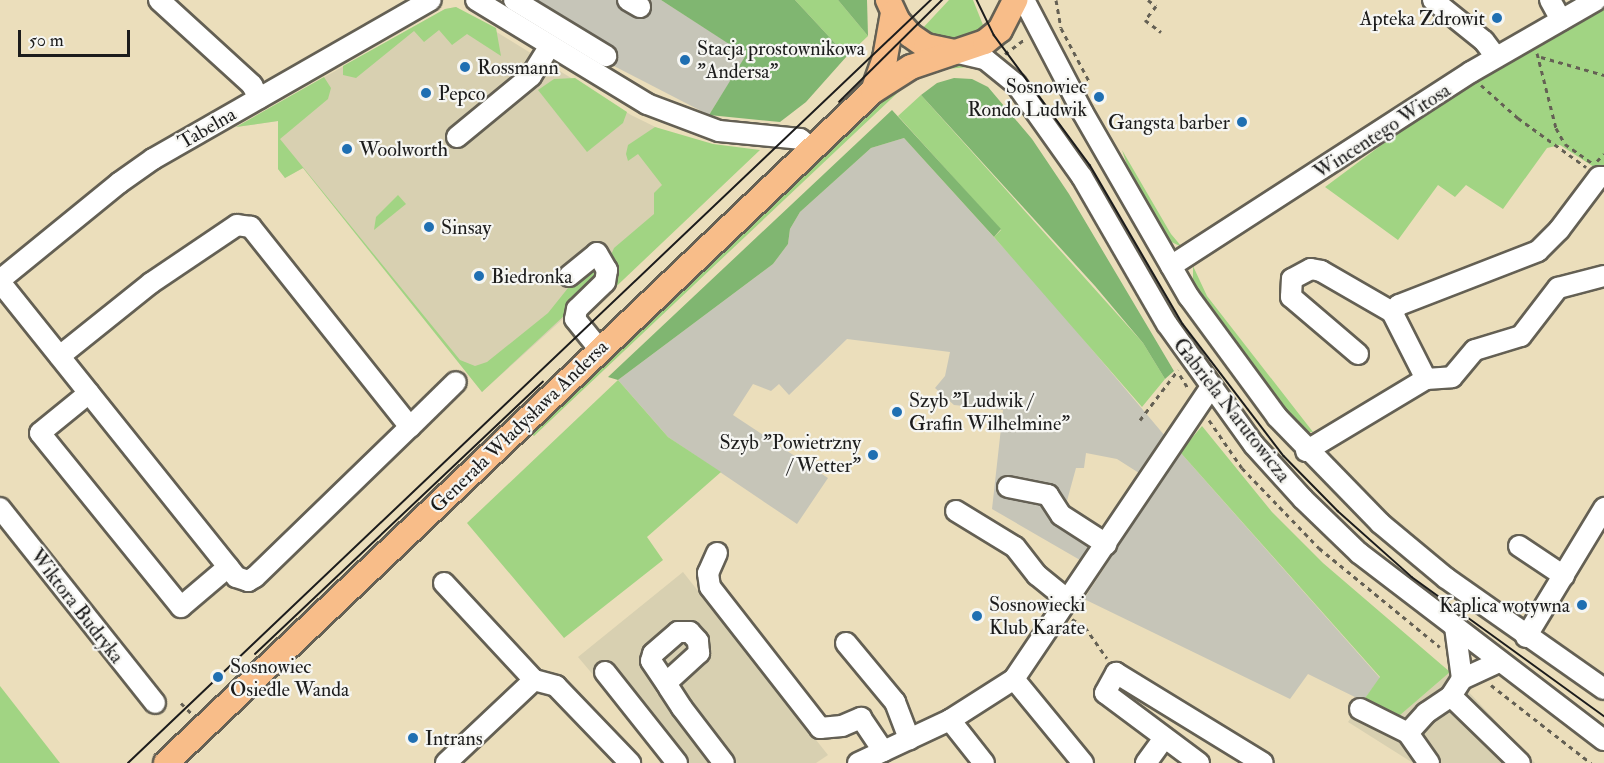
<!DOCTYPE html>
<html>
<head>
<meta charset="utf-8">
<style>
	body { margin:0 }
	#map { position:relative; width:1604px; height:763px; overflow:hidden; background:#ebdebb; font-family:"IM FELL Double Pica",serif }
	div>[style] { position:absolute }
	[style*='--x'] { left:calc(var(--x)*1px); top:calc(var(--y)*1px); width:calc(var(--w)*1px); rotate:calc(var(--a)*1deg) }
	.built>* { inset:0; background:#d8d0b1 }
	.industrial>* { inset:0; background:#c6c5b8 }
	.green>* { inset:0; background:#a1d483 }
	.forest>* { inset:0; background:#80b671 }
	.path>* { height:3px; margin-top:-1.5px; transform-origin:0; background:repeating-linear-gradient(90deg,#646054 0 4.5px,transparent 0 9px) }
	.roads { filter:drop-shadow(2px 0 #646054) drop-shadow(-2px 0 #646054) drop-shadow(0 2px #646054) drop-shadow(0 -2px #646054) }
	.minor>* { height:20px; margin:-10px; padding:0 10px; transform-origin:10px; border-radius:10px; background:#fff }
	.major>* { height:24px; margin:-12px; padding:0 12px; transform-origin:12px; border-radius:12px; background:#f8bd89 }
	.tram>* { height:1.5px; margin:-0.75px; padding:0 0.75px; transform-origin:0.75px; border-radius:0.75px; background:#1c1c1c }
	.dots>* { width:16px; height:16px; translate:-50% -50%; box-sizing:border-box; border:3px solid #f6f6f2; border-radius:50% }
	span { translate:-50% -50%; white-space:nowrap; text-align:center; line-height:1.15; -webkit-text-stroke:4.5px #f6f6f2; paint-order:stroke }
	.poi-label { font-size:20px; color:#1c1c1c }
	.right { translate:-100% -50%; text-align:right }
	.left { translate:0 -50%; text-align:left }
	.street-label { font-size:20px; color:#1c1c1c }
	.scale { position:absolute; left:18px; top:30px; width:112px; height:27px; box-sizing:border-box; border:3px solid #1c1c1c; border-top:0; padding-left:8px; font-size:18px; line-height:21px; white-space:nowrap; color:#1c1c1c; -webkit-text-stroke:4px #f6f6f2; paint-order:stroke }
</style>
</head>
<body>
<div id="map">
	<div class="built">
		<div style="clip-path:polygon(456px 7px,631px 115px,692px 145px,741px 158px,482px 392px,303px 168px,285px 178px,278px 169px,278px 121px,236px 127px,445px 9px)"></div>
		<div style="clip-path:polygon(683px 572px,828px 755px,816px 763px,668px 763px,578px 657px)"></div>
		<div style="clip-path:polygon(1450px 672px,1535px 763px,1413px 763px,1348px 722px,1363px 701px,1399px 716px)"></div>
	</div>
	<div class="industrial">
		<div style="clip-path:polygon(502px 0,661px 0,747px 55px,709px 115px,612px 65px)"></div>
		<div style="clip-path:polygon(904px 138px,1041px 289px,1165px 436px,1139px 473px,1117px 459px,1086px 453px,1084px 468px,1076px 468px,1065px 508px,1101px 531px,1080px 560px,992px 509px,1003px 410px,954px 405px,935px 388px,945px 376px,950px 352px,847px 339px,789px 395px,779px 384px,771px 391px,753px 384px,733px 415px,828px 478px,797px 524px,668px 437px,618px 380px,773px 264px,788px 244px,790px 229px,800px 212px,871px 148px)"></div>
		<div style="clip-path:polygon(1180px 452px,1380px 678px,1363px 701px,1308px 674px,1290px 699px,1084px 599px)"></div>
	</div>
	<div class="green">
		<div style="clip-path:polygon(795px 0,838px 0,868px 36px,847px 56px)"></div>
		<div style="clip-path:polygon(949px 0,973px 0,985px 30px,967px 40px,940px 40px,920px 31px)"></div>
		<div style="clip-path:polygon(456px 7px,496px 28px,501px 56px,467px 34px,452px 45px,439px 30px,424px 42px,414px 31px,356px 78px,343px 75px,343px 66px,445px 9px)"></div>
		<div style="clip-path:polygon(1604px 7px,1604px 167px,1594px 167px,1560px 145px,1547px 148px,1503px 209px,1466px 185px,1455px 197px,1438px 185px,1398px 240px,1325px 187px,1438px 103px)"></div>
		<div style="clip-path:polygon(955px 62px,979px 66px,935px 70px,908px 83px,534px 436px,529px 432px,601px 369px,605px 356px,676px 297px,907px 79px)"></div>
		<div style="clip-path:polygon(324px 77px,331px 88px,328px 99px,280px 139px,460px 360px,475px 366px,487px 362px,548px 313px,576px 278px,594px 269px,595px 278px,566px 314px,482px 392px,303px 168px,285px 178px,278px 169px,278px 121px,236px 127px)"></div>
		<div style="clip-path:polygon(575px 78px,627px 112px,623px 123px,587px 152px,538px 90px,554px 79px)"></div>
		<div style="clip-path:polygon(921px 95px,1143px 343px,1165px 379px,1142px 407px,994px 237px,1001px 230px,898px 116px)"></div>
		<div style="clip-path:polygon(655px 127px,713px 144px,760px 150px,584px 317px,614px 248px,654px 214px,654px 193px,662px 185px,638px 154px,628px 161px,626px 154px,628px 145px)"></div>
		<div style="clip-path:polygon(1122px 150px,1171px 234px,1182px 247px,1165px 239px,1133px 183px)"></div>
		<div style="clip-path:polygon(398px 195px,406px 204px,374px 230px,376px 217px)"></div>
		<div style="clip-path:polygon(1193px 266px,1207px 296px,1313px 432px,1302px 432px,1266px 391px,1193px 289px)"></div>
		<div style="clip-path:polygon(618px 380px,668px 437px,721px 472px,647px 537px,663px 560px,564px 638px,467px 523px)"></div>
		<div style="clip-path:polygon(1202px 426px,1272px 512px,1323px 563px,1450px 672px,1399px 716px,1363px 701px,1380px 677px,1180px 452px)"></div>
		<div style="clip-path:polygon(0 686px,60px 763px,0 763px)"></div>
	</div>
	<div class="forest">
		<div style="clip-path:polygon(661px 0,795px 0,847px 56px,806px 102px,780px 122px,709px 115px,746px 55px)"></div>
		<div style="clip-path:polygon(838px 0,867px 0,868px 36px)"></div>
		<div style="clip-path:polygon(954px 78px,972px 79px,988px 87px,1032px 139px,1069px 194px,1174px 371px,1165px 379px,1143px 343px,1095px 286px,921px 95px,937px 83px)"></div>
		<div style="clip-path:polygon(892px 110px,1001px 229px,994px 237px,904px 138px,871px 148px,800px 212px,790px 229px,788px 244px,773px 264px,618px 380px,608px 377px)"></div>
	</div>
	<div class="path">
		<div style="--x:1056;--y:0;--w:28;--a:80"></div>
		<div style="--x:1061;--y:28;--w:60;--a:62.2"></div>
		<div style="--x:1148;--y:0;--w:10;--a:37"></div>
		<div style="--x:1156;--y:6;--w:18;--a:128"></div>
		<div style="--x:1145;--y:20;--w:20;--a:37"></div>
		<div style="--x:1537;--y:53;--w:77;--a:75.8"></div>
		<div style="--x:1556;--y:128;--w:18;--a:61"></div>
		<div style="--x:1565;--y:144;--w:32;--a:35"></div>
		<div style="--x:1005;--y:54;--w:26;--a:-37"></div>
		<div style="--x:1541;--y:57;--w:66;--a:15.9"></div>
		<div style="--x:1481;--y:85;--w:50;--a:41.7"></div>
		<div style="--x:1518;--y:118;--w:84;--a:35.8"></div>
		<div style="--x:1597;--y:161;--w:10;--a:-45"></div>
		<div style="--x:1180;--y:375;--w:17;--a:59"></div>
		<div style="--x:1140;--y:420;--w:63;--a:-52.8"></div>
		<div style="--x:1209;--y:420;--w:58;--a:55.5"></div>
		<div style="--x:1242;--y:468;--w:111;--a:46.1"></div>
		<div style="--x:1319;--y:548;--w:156;--a:39.3"></div>
		<div style="--x:1072;--y:619;--w:15;--a:32"></div>
		<div style="--x:1085;--y:627;--w:38;--a:55"></div>
		<div style="--x:1491;--y:685;--w:127;--a:38"></div>
		<div style="--x:181;--y:703;--w:14;--a:45"></div>
	</div>
	<div class="roads">
		<div class="minor">
			<div style="--x:159;--y:0;--w:126;--a:42.4"></div>
			<div style="--x:252;--y:85;--w:15;--a:62"></div>
			<div style="--x:476;--y:0;--w:200;--a:31.3"></div>
			<div style="--x:647;--y:104;--w:77;--a:20.6"></div>
			<div style="--x:719;--y:131;--w:81;--a:5.6"></div>
			<div style="--x:800;--y:139;--w:17;--a:40"></div>
			<div style="--x:514;--y:0;--w:108;--a:31.3"></div>
			<div style="--x:628;--y:0;--w:14;--a:30"></div>
			<div style="--x:1024;--y:0;--w:127;--a:62.4"></div>
			<div style="--x:1083;--y:113;--w:212;--a:60.1"></div>
			<div style="--x:1189;--y:297;--w:149;--a:53.7"></div>
			<div style="--x:1277;--y:417;--w:148;--a:45.8"></div>
			<div style="--x:1380;--y:523;--w:86;--a:39.8"></div>
			<div style="--x:1446;--y:578;--w:193;--a:35.1"></div>
			<div style="--x:1433;--y:0;--w:65;--a:38.8"></div>
			<div style="--x:1484;--y:41;--w:20;--a:53"></div>
			<div style="--x:1550;--y:0;--w:23;--a:61"></div>
			<div style="--x:954;--y:52;--w:32;--a:13"></div>
			<div style="--x:985;--y:59;--w:40;--a:39"></div>
			<div style="--x:1016;--y:84;--w:114;--a:54.6"></div>
			<div style="--x:1082;--y:177;--w:170;--a:60"></div>
			<div style="--x:1167;--y:324;--w:149;--a:54.3"></div>
			<div style="--x:1254;--y:445;--w:73;--a:47.8"></div>
			<div style="--x:1303;--y:499;--w:78;--a:44"></div>
			<div style="--x:1359;--y:553;--w:308;--a:37.4"></div>
			<div style="--x:457;--y:137;--w:96;--a:-39.5"></div>
			<div style="--x:531;--y:76;--w:36;--a:-58"></div>
			<div style="--x:1171;--y:266;--w:357;--a:-32.9"></div>
			<div style="--x:1471;--y:72;--w:144;--a:-29.9"></div>
			<div style="--x:569;--y:276;--w:36;--a:-39"></div>
			<div style="--x:597;--y:253;--w:20;--a:60"></div>
			<div style="--x:607;--y:270;--w:12;--a:99"></div>
			<div style="--x:605;--y:282;--w:39;--a:136"></div>
			<div style="--x:577;--y:309;--w:10;--a:101"></div>
			<div style="--x:575;--y:319;--w:40;--a:51"></div>
			<div style="--x:0;--y:280;--w:154;--a:-39.2"></div>
			<div style="--x:119;--y:183;--w:42;--a:-35.2"></div>
			<div style="--x:153;--y:159;--w:320;--a:-29.8"></div>
			<div style="--x:0;--y:282;--w:378;--a:51.3"></div>
			<div style="--x:236;--y:577;--w:13;--a:18"></div>
			<div style="--x:248;--y:581;--w:8;--a:-30"></div>
			<div style="--x:255;--y:577;--w:216;--a:-44.1"></div>
			<div style="--x:410;--y:427;--w:256;--a:-128.5"></div>
			<div style="--x:251;--y:227;--w:14;--a:-172"></div>
			<div style="--x:237;--y:225;--w:104;--a:146"></div>
			<div style="--x:151;--y:283;--w:117;--a:141.3"></div>
			<div style="--x:1358;--y:354;--w:88;--a:-139.6"></div>
			<div style="--x:1291;--y:297;--w:18;--a:-87"></div>
			<div style="--x:1292;--y:279;--w:21;--a:-28"></div>
			<div style="--x:1311;--y:269;--w:10;--a:11"></div>
			<div style="--x:1321;--y:271;--w:82;--a:30"></div>
			<div style="--x:1426;--y:379;--w:75;--a:-116.9"></div>
			<div style="--x:1392;--y:312;--w:10;--a:-45"></div>
			<div style="--x:1399;--y:305;--w:149;--a:-21.2"></div>
			<div style="--x:1538;--y:251;--w:30;--a:-45"></div>
			<div style="--x:1559;--y:230;--w:66;--a:-53"></div>
			<div style="--x:1599;--y:177;--w:5;--a:0"></div>
			<div style="--x:89;--y:393;--w:63;--a:140.8"></div>
			<div style="--x:40;--y:433;--w:224;--a:51"></div>
			<div style="--x:181;--y:607;--w:62;--a:-40.4"></div>
			<div style="--x:410;--y:427;--w:64;--a:-44.4"></div>
			<div style="--x:1306;--y:451;--w:140;--a:-31"></div>
			<div style="--x:1426;--y:379;--w:26;--a:-4"></div>
			<div style="--x:1452;--y:377;--w:35;--a:-50"></div>
			<div style="--x:1475;--y:350;--w:48;--a:-16.9"></div>
			<div style="--x:1521;--y:336;--w:61;--a:-52.4"></div>
			<div style="--x:1558;--y:288;--w:48;--a:-14.6"></div>
			<div style="--x:1008;--y:487;--w:41;--a:11.3"></div>
			<div style="--x:1048;--y:495;--w:24;--a:57"></div>
			<div style="--x:1061;--y:515;--w:54;--a:32.8"></div>
			<div style="--x:0;--y:508;--w:249;--a:51.5"></div>
			<div style="--x:956;--y:511;--w:69;--a:31.4"></div>
			<div style="--x:1015;--y:547;--w:36;--a:52"></div>
			<div style="--x:1037;--y:575;--w:40;--a:39"></div>
			<div style="--x:1519;--y:546;--w:54;--a:33.7"></div>
			<div style="--x:717;--y:553;--w:22;--a:114"></div>
			<div style="--x:708;--y:573;--w:14;--a:82"></div>
			<div style="--x:710;--y:587;--w:179;--a:52"></div>
			<div style="--x:820;--y:728;--w:22;--a:-5"></div>
			<div style="--x:842;--y:726;--w:21;--a:-23"></div>
			<div style="--x:861;--y:718;--w:40;--a:56"></div>
			<div style="--x:444;--y:583;--w:132;--a:47.1"></div>
			<div style="--x:534;--y:680;--w:121;--a:136.7"></div>
			<div style="--x:1455;--y:627;--w:52;--a:82.3"></div>
			<div style="--x:1526;--y:637;--w:151;--a:-58.8"></div>
			<div style="--x:846;--y:643;--w:77;--a:50.3"></div>
			<div style="--x:895;--y:702;--w:40;--a:69"></div>
			<div style="--x:1499;--y:662;--w:41;--a:155.3"></div>
			<div style="--x:1462;--y:679;--w:20;--a:123"></div>
			<div style="--x:1451;--y:696;--w:96;--a:44.2"></div>
			<div style="--x:605;--y:672;--w:116;--a:51.6"></div>
			<div style="--x:1014;--y:679;--w:109;--a:50.6"></div>
			<div style="--x:534;--y:680;--w:23;--a:15"></div>
			<div style="--x:556;--y:686;--w:107;--a:46.1"></div>
			<div style="--x:666;--y:683;--w:45;--a:-42.3"></div>
			<div style="--x:699;--y:653;--w:12;--a:-95"></div>
			<div style="--x:698;--y:641;--w:12;--a:-132"></div>
			<div style="--x:690;--y:632;--w:12;--a:180"></div>
			<div style="--x:678;--y:632;--w:33;--a:139"></div>
			<div style="--x:653;--y:654;--w:7;--a:106"></div>
			<div style="--x:651;--y:661;--w:32;--a:56"></div>
			<div style="--x:669;--y:688;--w:24;--a:57"></div>
			<div style="--x:682;--y:708;--w:69;--a:52.6"></div>
			<div style="--x:1360;--y:709;--w:54;--a:26.6"></div>
			<div style="--x:950;--y:720;--w:55;--a:51.7"></div>
			<div style="--x:858;--y:763;--w:102;--a:-25.1"></div>
			<div style="--x:950;--y:720;--w:76;--a:-32.6"></div>
			<div style="--x:1014;--y:679;--w:352;--a:-56"></div>
			<div style="--x:1146;--y:763;--w:31;--a:-54"></div>
			<div style="--x:1199;--y:763;--w:117;--a:-143.3"></div>
			<div style="--x:1105;--y:693;--w:23;--a:-61"></div>
			<div style="--x:1116;--y:673;--w:172;--a:31.5"></div>
			<div style="--x:1429;--y:763;--w:37;--a:-125"></div>
			<div style="--x:1408;--y:733;--w:27;--a:-48"></div>
			<div style="--x:1426;--y:713;--w:30;--a:-34"></div>
		</div>
		<div class="major">
			<div style="--x:888;--y:0;--w:23;--a:65"></div>
			<div style="--x:898;--y:21;--w:18;--a:49"></div>
			<div style="--x:910;--y:35;--w:19;--a:35"></div>
			<div style="--x:926;--y:46;--w:29;--a:12"></div>
			<div style="--x:873;--y:91;--w:35;--a:-70"></div>
			<div style="--x:885;--y:58;--w:46;--a:-79.9"></div>
			<div style="--x:166;--y:763;--w:975;--a:-43.55"></div>
			<div style="--x:873;--y:91;--w:45;--a:-32.3"></div>
			<div style="--x:911;--y:67;--w:78;--a:-18.7"></div>
			<div style="--x:985;--y:42;--w:19;--a:-39"></div>
			<div style="--x:1000;--y:30;--w:34;--a:-63"></div>
		</div>
	</div>
	<div class="tram">
		<div style="--x:977;--y:0;--w:39;--a:64"></div>
		<div style="--x:994;--y:35;--w:162;--a:53.6"></div>
		<div style="--x:1090;--y:165;--w:184;--a:59.7"></div>
		<div style="--x:1183;--y:324;--w:166;--a:52.6"></div>
		<div style="--x:1284;--y:456;--w:77;--a:45.5"></div>
		<div style="--x:1338;--y:511;--w:99;--a:41.7"></div>
		<div style="--x:1412;--y:577;--w:237;--a:35.9"></div>
		<div style="--x:839;--y:102;--w:145;--a:-44.7"></div>
		<div style="--x:255;--y:654;--w:396;--a:-43.4"></div>
		<div style="--x:128;--y:763;--w:1108;--a:-43.54"></div>
	</div>
	<div class="dots">
		<div style="left:1497px;top:18px;background:#1f6fb2"></div>
		<div style="left:685px;top:60px;background:#1f6fb2"></div>
		<div style="left:465px;top:67px;background:#1f6fb2"></div>
		<div style="left:426px;top:93px;background:#1f6fb2"></div>
		<div style="left:1099px;top:97px;background:#1f6fb2"></div>
		<div style="left:1242px;top:122px;background:#1f6fb2"></div>
		<div style="left:347px;top:149px;background:#1f6fb2"></div>
		<div style="left:429px;top:227px;background:#1f6fb2"></div>
		<div style="left:479px;top:276px;background:#1f6fb2"></div>
		<div style="left:897px;top:412px;background:#1f6fb2"></div>
		<div style="left:873px;top:455px;background:#1f6fb2"></div>
		<div style="left:1582px;top:605px;background:#1f6fb2"></div>
		<div style="left:977px;top:616px;background:#1f6fb2"></div>
		<div style="left:218px;top:677px;background:#1f6fb2"></div>
		<div style="left:413px;top:738px;background:#1f6fb2"></div>
	</div>
	<div class="poi-label">
		<span class="right" style="left:1485px;top:18px">Apteka Zdrowit</span>
		<span class="left" style="left:697px;top:60px">Stacja prostownikowa<br>"Andersa"</span>
		<span class="left" style="left:477px;top:67px">Rossmann</span>
		<span class="right" style="left:1087px;top:98px">Sosnowiec<br>Rondo Ludwik</span>
		<span class="left" style="left:438px;top:93px">Pepco</span>
		<span class="right" style="left:1230px;top:122px">Gangsta barber</span>
		<span class="left" style="left:359px;top:149px">Woolworth</span>
		<span class="left" style="left:441px;top:227px">Sinsay</span>
		<span class="left" style="left:491px;top:276px">Biedronka</span>
		<span class="left" style="left:909px;top:412px">Szyb "Ludwik /<br>Grafin Wilhelmine"</span>
		<span class="right" style="left:861px;top:454px">Szyb "Powietrzny<br>/ Wetter"</span>
		<span class="left" style="left:989px;top:616px">Sosnowiecki<br>Klub Karate</span>
		<span class="right" style="left:1570px;top:605px">Kaplica wotywna</span>
		<span class="left" style="left:230px;top:678px">Sosnowiec<br>Osiedle Wanda</span>
		<span class="left" style="left:425px;top:738px">Intrans</span>
	</div>
	<div class="street-label">
		<span style="left:207px;top:128px;rotate:-30deg">Tabelna</span>
		<span style="left:1382px;top:131px;rotate:-33deg">Wincentego Witosa</span>
		<span style="left:1232px;top:410px;rotate:52deg">Gabriela Narutowicza</span>
		<span style="left:519px;top:426px;rotate:-44deg">Generała Władysława Andersa</span>
		<span style="left:77px;top:606px;rotate:52deg">Wiktora Budryka</span>
	</div>
	<div class="scale">50 m</div>
</div>
</body>
</html>
